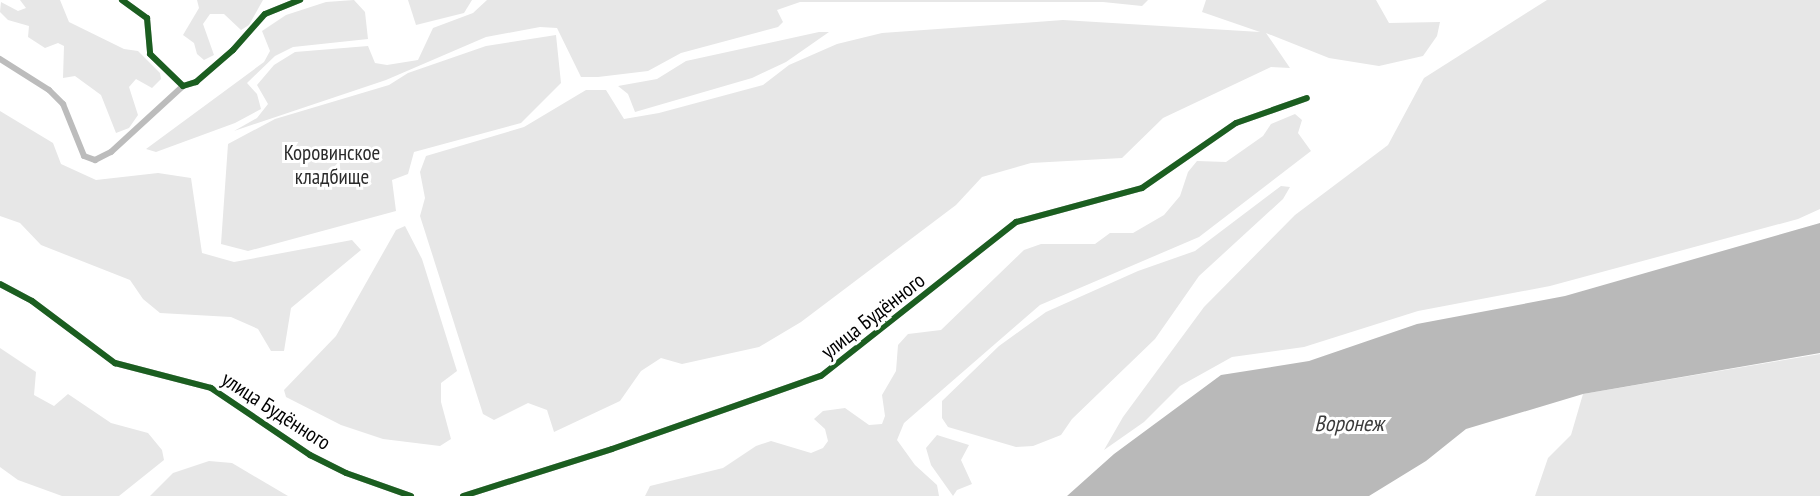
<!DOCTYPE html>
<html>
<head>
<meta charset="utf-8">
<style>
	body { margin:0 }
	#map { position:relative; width:1820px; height:496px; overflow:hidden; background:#fff; font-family:"PT Sans Narrow",sans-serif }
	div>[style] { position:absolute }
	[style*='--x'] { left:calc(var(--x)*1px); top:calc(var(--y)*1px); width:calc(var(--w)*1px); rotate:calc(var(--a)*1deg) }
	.green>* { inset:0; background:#e7e7e7 }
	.water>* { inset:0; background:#b9b9b9 }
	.street>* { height:6px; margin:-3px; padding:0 3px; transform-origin:3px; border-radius:3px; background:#bcbcbc }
	.cycleway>* { height:6px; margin:-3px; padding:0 3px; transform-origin:3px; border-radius:3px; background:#1b5e20 }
	span { translate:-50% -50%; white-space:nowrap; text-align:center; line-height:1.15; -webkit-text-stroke:6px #fff; paint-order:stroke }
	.park-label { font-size:21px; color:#2b2b2b }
	.street-label { font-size:21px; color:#000 }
	.water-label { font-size:22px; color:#3c3c3c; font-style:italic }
</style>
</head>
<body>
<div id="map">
	<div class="green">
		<div style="clip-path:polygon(20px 0,60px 0,69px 22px,124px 49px,138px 51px,160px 73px,161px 79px,152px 88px,136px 79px,129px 87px,138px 115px,129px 128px,116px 133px,101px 95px,75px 76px,63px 78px,64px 46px,58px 43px,45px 48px,28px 37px,29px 26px,8px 20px,0 12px,1px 2px,18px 11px,26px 8px)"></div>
		<div style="clip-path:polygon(197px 0,263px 0,249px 25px,241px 30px,224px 14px,210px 14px,203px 24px,214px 55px,204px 60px,197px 54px,194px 43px,183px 35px,199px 8px)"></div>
		<div style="clip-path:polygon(354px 0,365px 12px,368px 39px,293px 47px,275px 56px,247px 83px,257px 94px,261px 109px,235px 123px,156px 152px,146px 149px,264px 62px,270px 51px,262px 31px,286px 15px,326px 2px)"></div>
		<div style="clip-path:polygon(408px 0,472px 0,464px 13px,416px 25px)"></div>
		<div style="clip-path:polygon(487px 0,1148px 0,1142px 6px,1103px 2px,800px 2px,777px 10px,783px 22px,778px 27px,681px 53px,648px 71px,598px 77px,581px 77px,557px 28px,540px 27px,486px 37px,386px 80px,234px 131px,257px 118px,268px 104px,257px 85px,274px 65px,295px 52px,368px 46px,375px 63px,387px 65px,418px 60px,433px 28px,473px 13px)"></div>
		<div style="clip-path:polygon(1206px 0,1376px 0,1389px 23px,1440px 22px,1437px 36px,1423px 56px,1379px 66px,1329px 58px,1266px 33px,1290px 68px,1271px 67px,1163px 118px,1122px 158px,1031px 163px,982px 177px,956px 205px,801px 322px,759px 347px,682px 364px,661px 358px,641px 371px,620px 401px,554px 432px,547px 410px,528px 403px,494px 420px,483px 414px,420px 216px,425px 198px,420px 172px,426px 156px,524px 127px,586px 90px,606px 90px,624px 119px,659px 113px,763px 85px,789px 65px,837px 44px,882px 33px,1063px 20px,1260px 32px,1202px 12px)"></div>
		<div style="clip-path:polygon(1547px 0,1820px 0,1820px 209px,1798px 219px,1550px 286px,1418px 311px,1304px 347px,1232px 357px,1180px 386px,1144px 422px,1104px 450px,1123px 417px,1204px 307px,1295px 215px,1388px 145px,1424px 78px)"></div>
		<div style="clip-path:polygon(819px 32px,829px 32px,786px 62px,752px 78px,635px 112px,628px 94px,618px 86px,657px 79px,686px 61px)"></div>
		<div style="clip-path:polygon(556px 35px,561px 83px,521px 123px,414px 152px,408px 174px,392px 180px,396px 211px,248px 251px,221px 244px,228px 144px,275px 119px,389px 85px,408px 73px,486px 46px)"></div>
		<div style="clip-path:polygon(0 111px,53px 143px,61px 164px,96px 180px,158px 173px,191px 178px,202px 253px,234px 262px,352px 240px,361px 250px,291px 308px,284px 351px,271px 351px,258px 329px,231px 317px,160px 313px,143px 299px,130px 280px,41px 245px,20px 223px,0 216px)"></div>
		<div style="clip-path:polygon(1295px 114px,1302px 120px,1298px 133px,1311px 151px,1199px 237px,1040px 305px,904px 423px,897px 440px,915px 465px,937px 485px,939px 496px,645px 496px,650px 486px,723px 468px,756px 446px,771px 441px,811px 453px,823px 448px,828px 441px,825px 429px,814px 419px,823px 411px,845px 408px,869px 425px,882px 424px,885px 416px,882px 395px,896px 371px,898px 345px,908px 334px,941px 330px,1024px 250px,1041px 244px,1095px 244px,1110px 233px,1133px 233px,1164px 215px,1180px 196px,1188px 172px,1197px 161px,1226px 162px,1263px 136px,1271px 124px)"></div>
		<div style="clip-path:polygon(1281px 186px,1290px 187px,1283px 199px,1199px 276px,1155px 339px,1072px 419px,1061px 435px,1033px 446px,1016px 447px,948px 427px,942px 418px,942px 401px,999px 346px,1046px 312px,1138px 271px,1195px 251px)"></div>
		<div style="clip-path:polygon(405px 226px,422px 259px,457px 371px,441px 383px,441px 402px,451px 439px,440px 446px,383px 439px,341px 425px,286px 397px,284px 390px,336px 336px,396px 230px)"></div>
		<div style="clip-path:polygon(0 348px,36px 372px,34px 395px,54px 406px,68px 394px,111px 423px,148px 433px,162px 450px,164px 460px,119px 496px,62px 496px,18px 480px,0 467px)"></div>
		<div style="clip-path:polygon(1820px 354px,1820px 496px,1535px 496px,1548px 458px,1571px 435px,1583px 394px)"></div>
		<div style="clip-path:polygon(937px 435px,969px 445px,961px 460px,972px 484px,957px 490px,953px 496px,931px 465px,926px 448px)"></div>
		<div style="clip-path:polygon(209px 461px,232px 463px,288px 496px,150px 496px,173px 473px)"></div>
	</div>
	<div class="water">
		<div style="clip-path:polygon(1820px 223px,1820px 353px,1583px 394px,1466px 429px,1426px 461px,1369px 496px,1067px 496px,1114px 454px,1221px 375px,1309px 361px,1417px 324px,1565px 296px)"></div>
	</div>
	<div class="street">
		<div style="--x:122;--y:0;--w:31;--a:36"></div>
		<div style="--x:147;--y:18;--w:36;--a:85"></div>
		<div style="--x:150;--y:54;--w:46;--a:44.1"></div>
		<div style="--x:183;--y:86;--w:14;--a:-17"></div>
		<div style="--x:196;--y:82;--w:49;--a:-40.9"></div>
		<div style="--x:233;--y:50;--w:48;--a:-48.4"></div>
		<div style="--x:265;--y:14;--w:38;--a:-22"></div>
		<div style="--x:0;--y:59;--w:58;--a:32.3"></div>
		<div style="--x:49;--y:90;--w:20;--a:45"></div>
		<div style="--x:63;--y:104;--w:56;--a:68"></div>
		<div style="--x:84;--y:156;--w:12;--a:20"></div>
		<div style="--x:95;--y:160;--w:18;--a:-27"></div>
		<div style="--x:111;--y:152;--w:98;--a:-42.5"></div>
		<div style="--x:0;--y:284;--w:36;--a:28"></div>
		<div style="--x:32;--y:301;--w:104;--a:36.8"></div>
		<div style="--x:115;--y:363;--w:99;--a:14.6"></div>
		<div style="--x:211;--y:388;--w:120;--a:34.1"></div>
		<div style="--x:310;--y:455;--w:40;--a:26.6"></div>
		<div style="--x:346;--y:473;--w:69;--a:19.5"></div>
		<div style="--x:463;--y:496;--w:156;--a:-17.5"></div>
		<div style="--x:612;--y:449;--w:221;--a:-19.3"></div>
		<div style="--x:821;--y:376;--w:248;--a:-38.3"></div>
		<div style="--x:1016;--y:222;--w:131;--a:-15.1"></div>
		<div style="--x:1142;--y:188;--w:114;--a:-34.7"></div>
		<div style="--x:1236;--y:123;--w:75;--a:-19.4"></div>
	</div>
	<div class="cycleway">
		<div style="--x:122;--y:0;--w:31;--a:36"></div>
		<div style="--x:147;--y:18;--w:36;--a:85"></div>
		<div style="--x:150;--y:54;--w:46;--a:44.1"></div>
		<div style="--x:183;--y:86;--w:14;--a:-17"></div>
		<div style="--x:196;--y:82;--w:49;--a:-40.9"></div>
		<div style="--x:233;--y:50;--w:48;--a:-48.4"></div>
		<div style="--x:265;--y:14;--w:38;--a:-22"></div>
		<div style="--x:0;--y:284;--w:36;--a:28"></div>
		<div style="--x:32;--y:301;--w:104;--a:36.8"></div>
		<div style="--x:115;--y:363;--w:99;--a:14.6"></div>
		<div style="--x:211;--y:388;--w:120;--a:34.1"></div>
		<div style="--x:310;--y:455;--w:40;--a:26.6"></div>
		<div style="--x:346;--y:473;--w:69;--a:19.5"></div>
		<div style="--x:463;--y:496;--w:156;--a:-17.5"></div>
		<div style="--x:612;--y:449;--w:221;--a:-19.3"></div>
		<div style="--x:821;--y:376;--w:248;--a:-38.3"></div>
		<div style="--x:1016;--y:222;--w:131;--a:-15.1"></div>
		<div style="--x:1142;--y:188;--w:114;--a:-34.7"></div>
		<div style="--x:1236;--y:123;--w:75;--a:-19.4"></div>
	</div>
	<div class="park-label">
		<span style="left:332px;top:165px">Коровинское<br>кладбище</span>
	</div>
	<div class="street-label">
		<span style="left:873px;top:316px;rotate:-38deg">улица Будённого</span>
		<span style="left:276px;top:411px;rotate:33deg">улица Будённого</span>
	</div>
	<div class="water-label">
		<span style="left:1349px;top:424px">Воронеж</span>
	</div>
</div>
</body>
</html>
